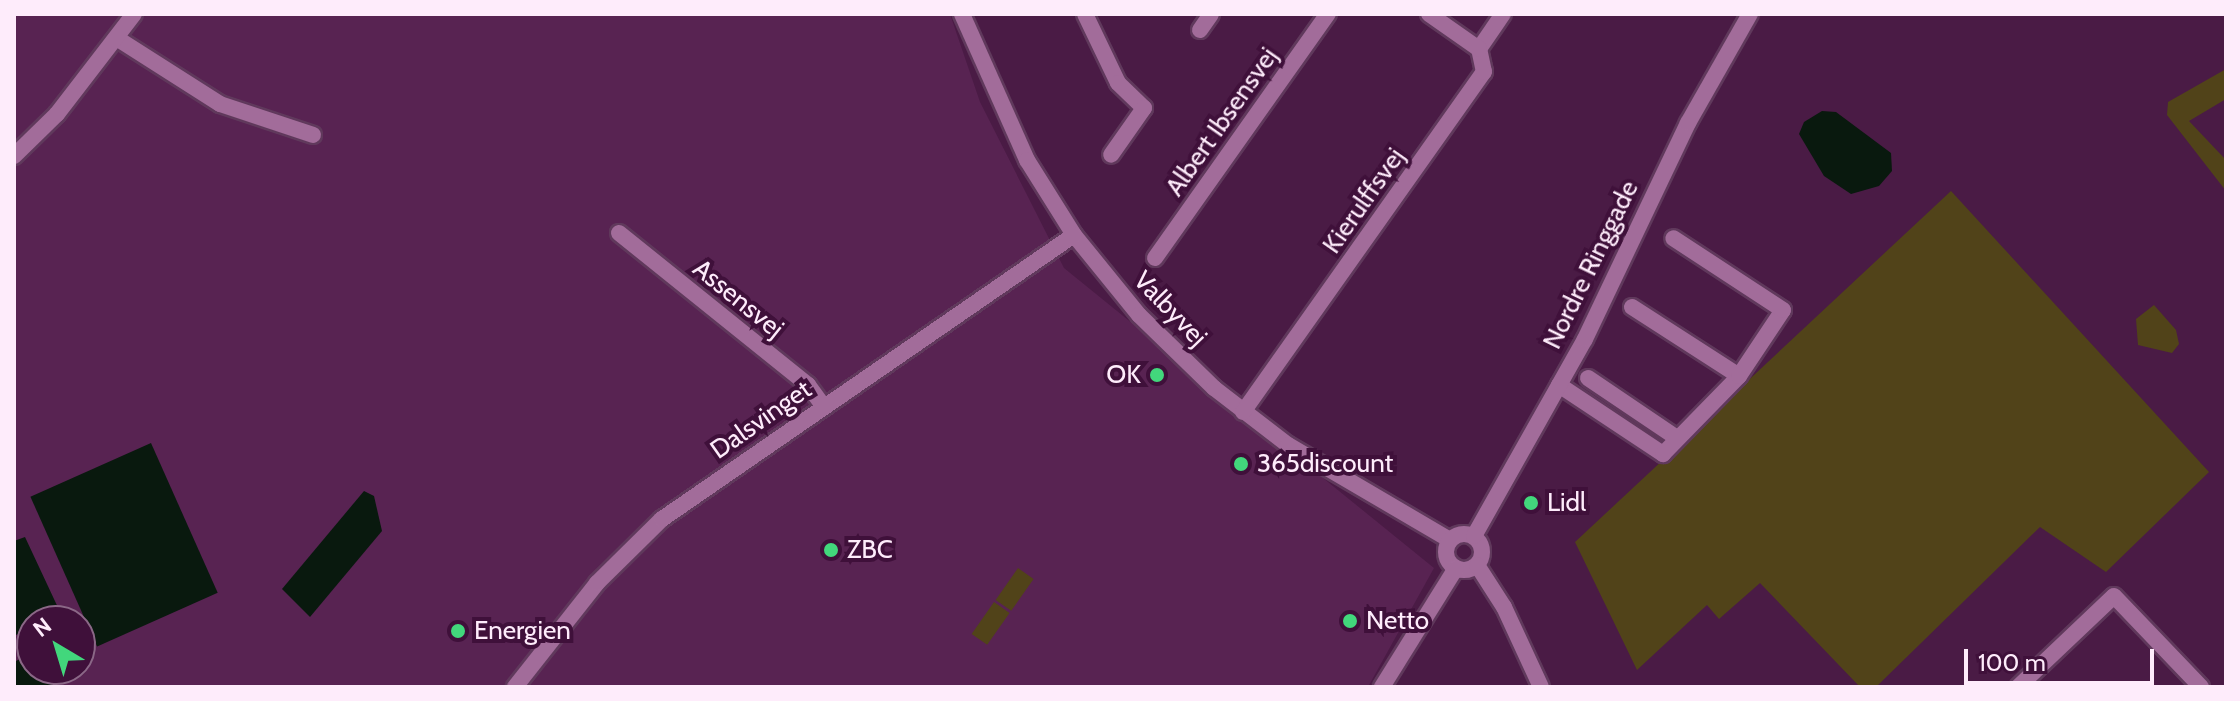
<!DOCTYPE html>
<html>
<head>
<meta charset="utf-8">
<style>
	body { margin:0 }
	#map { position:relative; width:2240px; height:701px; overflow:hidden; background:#4a1b45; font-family:Cabin,sans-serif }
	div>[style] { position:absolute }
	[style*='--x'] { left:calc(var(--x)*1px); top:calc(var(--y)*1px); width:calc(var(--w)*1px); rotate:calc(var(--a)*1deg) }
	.built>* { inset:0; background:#582352 }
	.green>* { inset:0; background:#514319; transform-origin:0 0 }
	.water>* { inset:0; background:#09190e; transform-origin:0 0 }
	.roads { filter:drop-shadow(2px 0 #60395c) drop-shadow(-2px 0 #60395c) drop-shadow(0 2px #60395c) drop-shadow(0 -2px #60395c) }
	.minor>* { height:16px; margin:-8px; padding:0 8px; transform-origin:8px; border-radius:8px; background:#a26c9a }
	.minor>.ring { margin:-8px; padding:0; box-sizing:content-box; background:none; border:16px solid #a26c9a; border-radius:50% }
	.dots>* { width:22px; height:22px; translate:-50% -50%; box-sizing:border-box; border:4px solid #3f103a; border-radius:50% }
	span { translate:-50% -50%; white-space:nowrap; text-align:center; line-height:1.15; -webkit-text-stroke:8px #3f103a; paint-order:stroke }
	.street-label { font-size:26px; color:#feecfb }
	.poi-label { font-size:26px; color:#feecfb }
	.right { translate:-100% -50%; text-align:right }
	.left { translate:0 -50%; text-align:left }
	.frame { position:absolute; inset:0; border:16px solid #feecfb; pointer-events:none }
	.north { position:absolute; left:16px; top:605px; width:80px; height:80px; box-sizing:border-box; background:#3f103a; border:2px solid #8b6887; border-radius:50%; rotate:322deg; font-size:22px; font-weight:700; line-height:32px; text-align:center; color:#feecfb }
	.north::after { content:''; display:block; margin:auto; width:28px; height:36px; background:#42d77c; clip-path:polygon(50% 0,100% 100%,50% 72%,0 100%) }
	.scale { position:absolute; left:1964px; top:649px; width:190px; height:36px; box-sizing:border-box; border:4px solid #feecfb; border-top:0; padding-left:10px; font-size:24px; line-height:28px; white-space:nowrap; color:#feecfb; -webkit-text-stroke:6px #3f103a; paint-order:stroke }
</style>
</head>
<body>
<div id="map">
	<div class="built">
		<div style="clip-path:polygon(evenodd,14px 14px,950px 14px,980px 102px,1064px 268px,1434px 568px,1368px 687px,14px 687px,14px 14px,32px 621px,80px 621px,80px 669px,32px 669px,32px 621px)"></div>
	</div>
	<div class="green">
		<div style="clip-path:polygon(2226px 69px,2226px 99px,2189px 121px,2226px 160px,2226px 191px,2167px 115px,2168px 102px)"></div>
		<div style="clip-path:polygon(1951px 191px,2209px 472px,2106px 572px,2040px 527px,1876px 687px,1860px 687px,1760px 583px,1719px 619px,1707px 605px,1637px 670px,1575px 542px)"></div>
		<div style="clip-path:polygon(2154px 305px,2176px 330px,2179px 344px,2172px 353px,2138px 345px,2136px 319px)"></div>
		<div style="left:1018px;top:568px;width:19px;height:39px;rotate:35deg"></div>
		<div style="left:994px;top:602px;width:19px;height:39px;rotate:35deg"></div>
	</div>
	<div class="water">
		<div style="clip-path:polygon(1822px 111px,1836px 112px,1891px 153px,1892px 171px,1879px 186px,1851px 194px,1824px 176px,1799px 134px,1804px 122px)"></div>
		<div style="left:151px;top:443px;width:164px;height:132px;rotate:66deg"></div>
		<div style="clip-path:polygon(364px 491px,374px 496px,382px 531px,310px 617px,282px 589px)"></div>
		<div style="clip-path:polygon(25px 537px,61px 614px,32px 621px,32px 627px,14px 636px,14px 541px)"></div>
		<div style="clip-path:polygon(32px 653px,32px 669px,55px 669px,53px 687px,14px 687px,14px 662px)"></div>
	</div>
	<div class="roads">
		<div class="minor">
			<div style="--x:962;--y:14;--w:160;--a:66"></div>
			<div style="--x:1027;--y:160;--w:89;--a:57.9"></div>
			<div style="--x:1074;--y:235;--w:103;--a:50.9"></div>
			<div style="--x:1139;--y:315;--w:105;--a:44.2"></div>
			<div style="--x:1214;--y:388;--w:93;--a:37.6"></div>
			<div style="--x:1288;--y:445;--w:188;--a:30.4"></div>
			<div style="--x:1085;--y:14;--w:76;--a:64.4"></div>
			<div style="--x:1118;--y:83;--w:36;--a:44"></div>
			<div style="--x:1144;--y:108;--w:57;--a:125.1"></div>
			<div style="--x:1200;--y:30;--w:19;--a:-55"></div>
			<div style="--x:118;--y:39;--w:121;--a:32.5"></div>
			<div style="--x:220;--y:104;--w:98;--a:18.4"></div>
			<div style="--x:1479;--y:49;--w:42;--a:-55.6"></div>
			<div style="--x:14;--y:156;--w:60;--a:-44.3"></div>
			<div style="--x:57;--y:114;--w:126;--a:-52.4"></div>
			<div style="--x:619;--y:233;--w:243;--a:38.8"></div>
			<div style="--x:808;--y:385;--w:26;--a:54"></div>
			<div style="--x:1155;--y:258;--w:299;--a:-54.7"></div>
			<div style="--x:1632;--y:307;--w:127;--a:32.8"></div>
			<div style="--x:1588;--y:378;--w:107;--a:34"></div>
			<div style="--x:1559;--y:385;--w:125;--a:33.6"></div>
			<div style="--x:1663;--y:454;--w:109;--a:-45.7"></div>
			<div style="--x:1739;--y:376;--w:79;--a:-56.3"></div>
			<div style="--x:1783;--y:310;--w:131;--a:-146.8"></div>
			<div style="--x:1243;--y:412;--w:417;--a:-54.7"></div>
			<div style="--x:1484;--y:72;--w:24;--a:-102"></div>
			<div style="--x:1479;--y:49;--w:61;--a:-145"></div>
			<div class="ring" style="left:1446px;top:534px;width:20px;height:20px"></div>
			<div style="--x:1474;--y:536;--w:226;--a:-60.6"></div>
			<div style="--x:1585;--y:339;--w:239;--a:-64.5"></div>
			<div style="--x:1688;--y:123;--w:125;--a:-60.4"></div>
			<div style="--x:1477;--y:565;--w:50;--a:57.3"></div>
			<div style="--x:1504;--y:607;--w:88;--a:65.2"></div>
			<div style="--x:515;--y:687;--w:132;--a:-51.7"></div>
			<div style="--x:597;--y:583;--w:91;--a:-44.6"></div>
			<div style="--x:662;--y:519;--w:500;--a:-34.58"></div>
			<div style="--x:1382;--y:687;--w:140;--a:-58.1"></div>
			<div style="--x:2018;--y:687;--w:132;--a:-43.5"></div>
			<div style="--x:2114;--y:596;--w:126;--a:46.3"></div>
		</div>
	</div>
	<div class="dots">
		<div style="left:1157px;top:375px;background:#42d77c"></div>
		<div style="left:1241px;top:464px;background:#42d77c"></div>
		<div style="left:1531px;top:503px;background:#42d77c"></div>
		<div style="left:831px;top:550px;background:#42d77c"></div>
		<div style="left:1350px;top:621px;background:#42d77c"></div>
		<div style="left:458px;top:631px;background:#42d77c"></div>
	</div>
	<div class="street-label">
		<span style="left:1222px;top:122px;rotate:-55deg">Albert Ibsensvej</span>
		<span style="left:1364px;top:201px;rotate:-55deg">Kierulffsvej</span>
		<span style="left:1591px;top:265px;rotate:-64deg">Nordre Ringgade</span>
		<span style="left:738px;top:299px;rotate:39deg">Assensvej</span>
		<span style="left:1170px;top:309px;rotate:46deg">Valbyvej</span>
		<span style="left:761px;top:420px;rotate:-35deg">Dalsvinget</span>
	</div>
	<div class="poi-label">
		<span class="right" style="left:1141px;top:375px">OK</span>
		<span class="left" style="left:1257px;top:464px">365discount</span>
		<span class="left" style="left:1547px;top:503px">Lidl</span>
		<span class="left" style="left:847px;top:550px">ZBC</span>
		<span class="left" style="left:1366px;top:621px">Netto</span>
		<span class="left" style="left:474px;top:631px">Energien</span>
	</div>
	<div class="frame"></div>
	<div class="north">N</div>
	<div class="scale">100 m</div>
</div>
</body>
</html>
